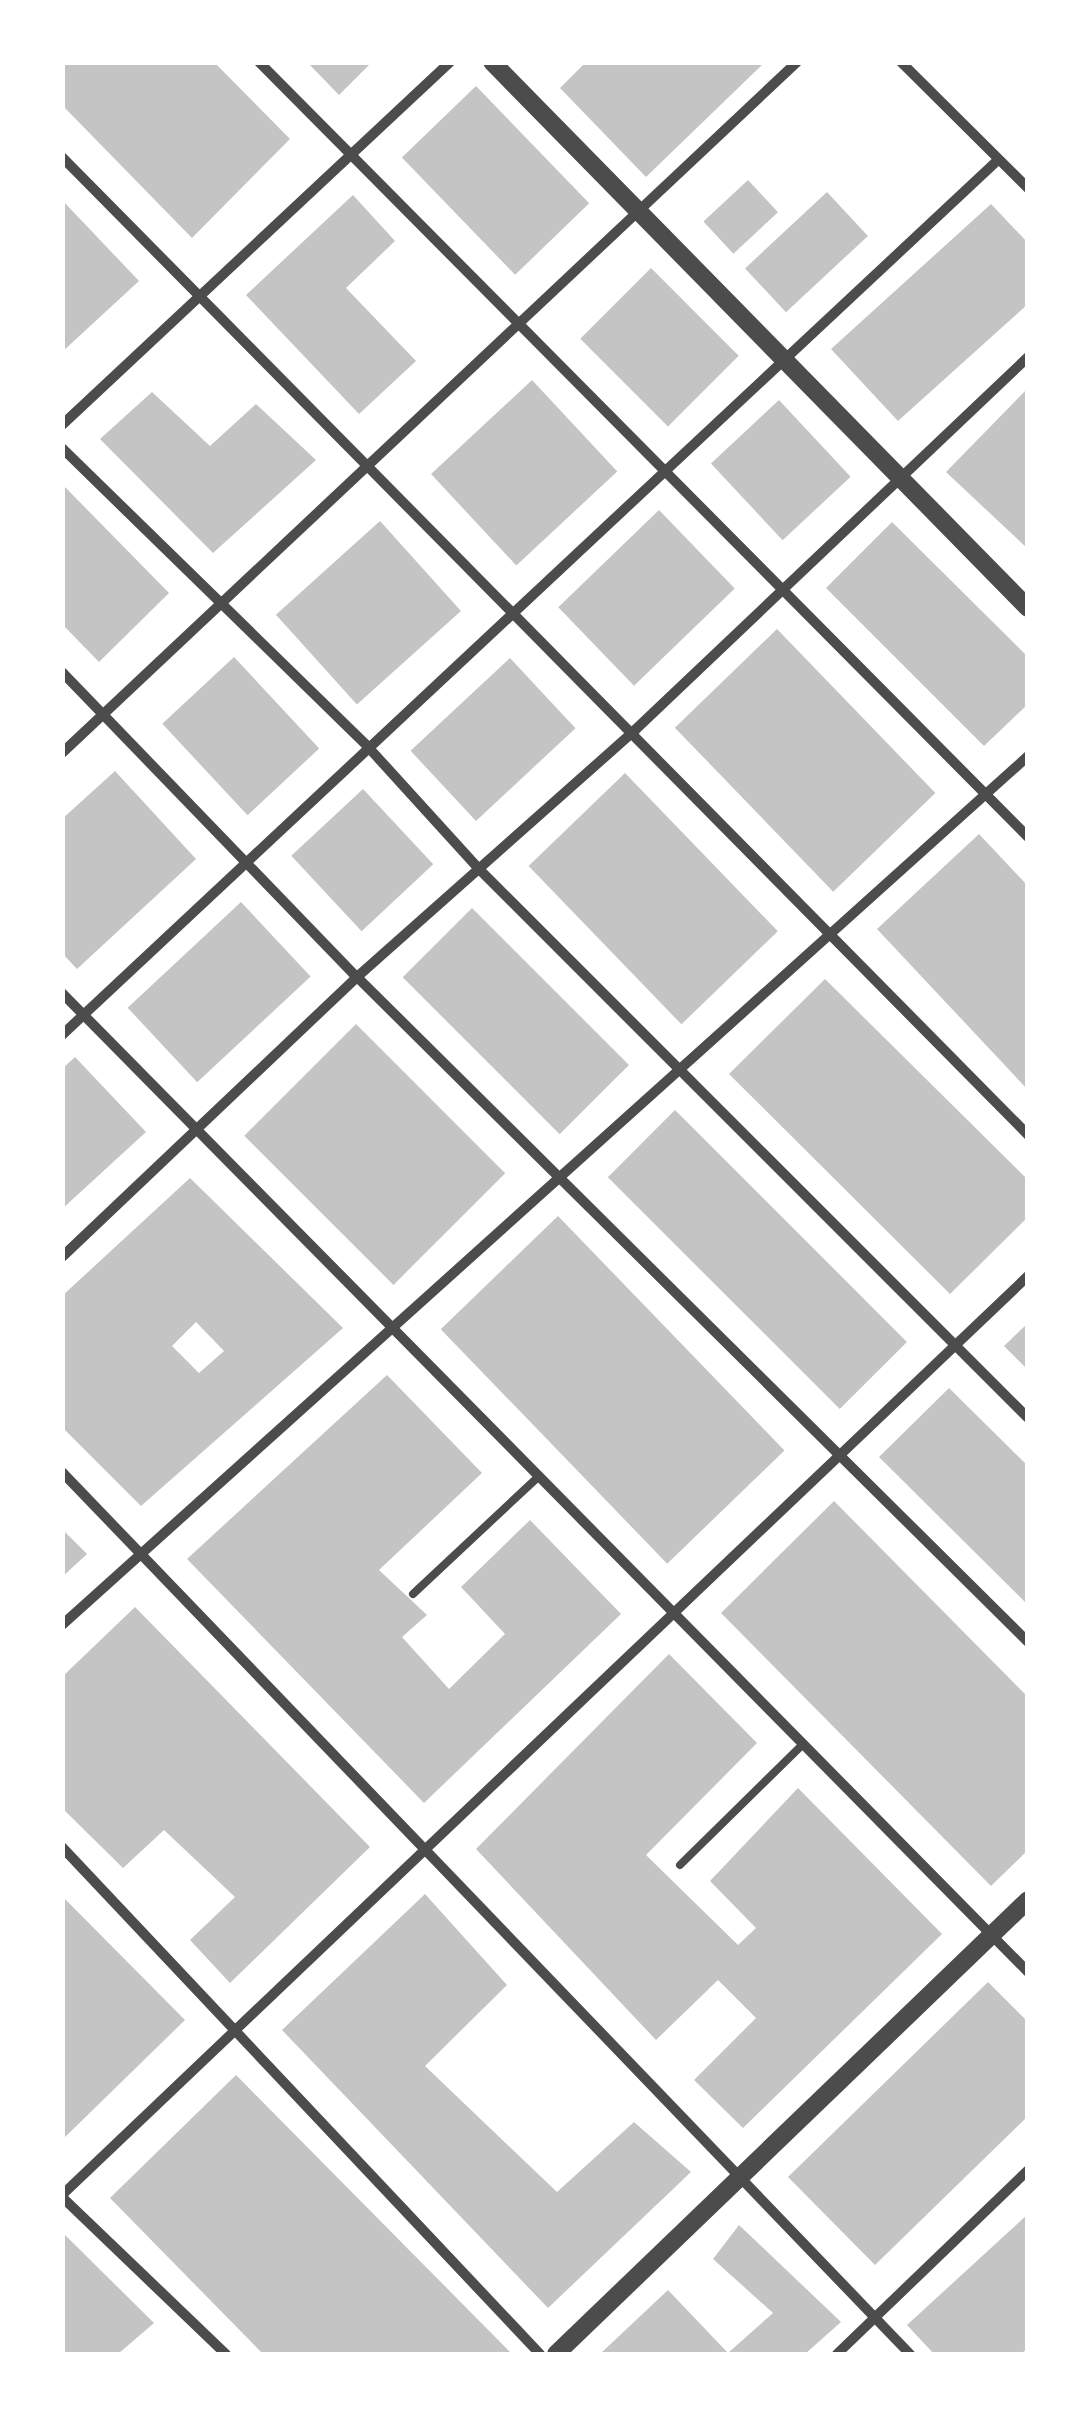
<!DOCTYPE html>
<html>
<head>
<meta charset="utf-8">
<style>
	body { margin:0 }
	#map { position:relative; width:1090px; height:2417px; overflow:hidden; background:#fff; font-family:"PT Sans",sans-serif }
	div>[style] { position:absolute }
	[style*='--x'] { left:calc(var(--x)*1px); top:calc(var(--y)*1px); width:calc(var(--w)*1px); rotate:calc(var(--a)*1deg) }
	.building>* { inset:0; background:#c4c4c4; transform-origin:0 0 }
	.service>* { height:8px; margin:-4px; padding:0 4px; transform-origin:4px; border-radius:4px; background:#4c4c4c }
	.minor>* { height:10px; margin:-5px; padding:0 5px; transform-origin:5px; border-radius:5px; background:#4c4c4c }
	.tertiary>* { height:18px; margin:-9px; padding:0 9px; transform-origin:9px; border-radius:9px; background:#4c4c4c }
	span { translate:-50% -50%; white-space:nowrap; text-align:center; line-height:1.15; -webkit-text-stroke:9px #fff; paint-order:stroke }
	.frame { position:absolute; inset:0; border:65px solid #fff; pointer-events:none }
</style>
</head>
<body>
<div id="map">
	<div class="building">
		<div style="clip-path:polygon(62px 62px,214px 62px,290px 139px,192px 238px,62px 105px)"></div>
		<div style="clip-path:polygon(307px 62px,372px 62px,339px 95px)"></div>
		<div style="clip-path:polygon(586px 62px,765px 62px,646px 177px,560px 88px)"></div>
		<div style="left:476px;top:86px;width:163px;height:103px;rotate:46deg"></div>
		<div style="left:748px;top:180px;width:44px;height:61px;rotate:47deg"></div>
		<div style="left:827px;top:192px;width:60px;height:112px;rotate:47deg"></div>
		<div style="clip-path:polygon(353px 195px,395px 241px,346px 288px,416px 361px,359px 414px,246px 295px)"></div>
		<div style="clip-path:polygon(62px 200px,139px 281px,62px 352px)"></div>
		<div style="clip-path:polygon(991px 204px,1028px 243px,1028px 304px,898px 421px,831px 349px)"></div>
		<div style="left:651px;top:268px;width:124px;height:100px;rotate:45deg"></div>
		<div style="left:532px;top:380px;width:125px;height:138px;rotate:47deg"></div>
		<div style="clip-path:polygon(1028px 388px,1028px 549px,946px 472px)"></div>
		<div style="clip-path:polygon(152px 392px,210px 446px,256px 404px,316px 460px,213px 553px,100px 439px)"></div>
		<div style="left:779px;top:400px;width:105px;height:93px;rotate:47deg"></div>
		<div style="clip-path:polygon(62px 484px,169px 593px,99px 662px,62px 624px)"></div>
		<div style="left:659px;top:510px;width:109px;height:140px;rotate:46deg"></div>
		<div style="left:380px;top:521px;width:121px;height:140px;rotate:48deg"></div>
		<div style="clip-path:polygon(892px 522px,1028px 657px,1028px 704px,984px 746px,826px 588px)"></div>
		<div style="left:777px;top:629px;width:228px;height:142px;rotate:46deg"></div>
		<div style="left:234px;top:657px;width:125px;height:98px;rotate:47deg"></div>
		<div style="left:510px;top:658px;width:96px;height:136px;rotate:47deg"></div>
		<div style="clip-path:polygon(115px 771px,196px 859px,77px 969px,62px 953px,62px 819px)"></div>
		<div style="left:625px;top:773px;width:220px;height:134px;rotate:46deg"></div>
		<div style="left:363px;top:789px;width:103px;height:98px;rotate:47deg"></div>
		<div style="clip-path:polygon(979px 834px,1028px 886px,1028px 1090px,877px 929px)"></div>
		<div style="left:241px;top:902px;width:102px;height:155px;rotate:47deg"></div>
		<div style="left:472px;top:908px;width:222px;height:98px;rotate:45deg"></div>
		<div style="clip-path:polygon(825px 979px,1028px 1180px,1028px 1217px,950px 1294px,729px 1074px)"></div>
		<div style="left:356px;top:1024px;width:211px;height:158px;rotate:45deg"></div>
		<div style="clip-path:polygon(75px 1057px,146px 1132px,62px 1209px,62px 1069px)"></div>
		<div style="left:675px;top:1110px;width:328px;height:95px;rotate:45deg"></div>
		<div style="clip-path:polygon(evenodd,190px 1178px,343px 1328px,141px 1506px,62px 1427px,62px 1296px,190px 1178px,196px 1322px,224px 1351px,199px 1373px,172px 1346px,196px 1322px)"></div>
		<div style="left:558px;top:1216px;width:326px;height:163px;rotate:46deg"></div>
		<div style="clip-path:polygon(1028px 1323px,1028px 1370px,1004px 1346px)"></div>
		<div style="clip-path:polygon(387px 1375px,482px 1473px,379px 1570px,427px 1615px,402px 1637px,449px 1689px,505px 1634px,461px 1587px,530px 1520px,621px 1614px,424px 1803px,187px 1559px)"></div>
		<div style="clip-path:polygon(949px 1388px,1028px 1466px,1028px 1605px,879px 1457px)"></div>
		<div style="clip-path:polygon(834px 1501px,1028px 1697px,1028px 1850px,991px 1886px,721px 1613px)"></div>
		<div style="clip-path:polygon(62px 1529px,87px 1554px,62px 1577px)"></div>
		<div style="clip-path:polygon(135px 1607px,370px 1847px,230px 1983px,190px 1940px,235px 1897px,164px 1830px,123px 1868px,62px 1808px,62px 1677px)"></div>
		<div style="clip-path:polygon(669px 1654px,757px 1743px,646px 1855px,738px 1945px,756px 1928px,710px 1881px,798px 1788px,942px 1934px,743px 2128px,694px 2080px,756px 2018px,718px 1980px,656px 2040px,476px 1849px)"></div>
		<div style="clip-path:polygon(425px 1894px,507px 1985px,425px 2066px,557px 2192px,634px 2122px,691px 2172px,548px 2308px,282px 2030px)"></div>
		<div style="clip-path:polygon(62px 1896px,185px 2020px,62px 2140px)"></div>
		<div style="clip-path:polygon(988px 1982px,1028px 2022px,1028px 2116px,875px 2265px,788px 2177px)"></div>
		<div style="clip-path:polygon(236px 2075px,512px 2354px,263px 2354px,110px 2198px)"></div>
		<div style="clip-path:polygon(1028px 2214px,1028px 2348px,1021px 2354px,934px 2354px,907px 2325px)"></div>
		<div style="clip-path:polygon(739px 2225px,841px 2322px,805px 2354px,600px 2354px,668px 2290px,728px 2353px,773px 2313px,713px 2259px)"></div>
		<div style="clip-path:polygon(62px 2232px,154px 2323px,118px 2354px,62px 2354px)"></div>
	</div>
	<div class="service">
		<div style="--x:413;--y:1594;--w:168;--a:-43.1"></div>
		<div style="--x:680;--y:1865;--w:170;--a:-44.5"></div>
	</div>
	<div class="minor">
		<div style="--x:259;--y:62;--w:1092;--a:45.22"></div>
		<div style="--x:901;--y:62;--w:179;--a:44.8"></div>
		<div style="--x:62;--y:157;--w:1375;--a:45.35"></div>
		<div style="--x:62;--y:425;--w:531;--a:-43.09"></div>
		<div style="--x:62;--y:448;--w:429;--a:44.3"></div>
		<div style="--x:369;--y:748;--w:165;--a:47.7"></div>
		<div style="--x:480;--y:870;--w:775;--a:45"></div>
		<div style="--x:62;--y:672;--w:424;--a:46"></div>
		<div style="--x:357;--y:977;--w:945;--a:44.74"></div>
		<div style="--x:62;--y:753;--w:1009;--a:-43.23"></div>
		<div style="--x:62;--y:993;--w:1375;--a:45.38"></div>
		<div style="--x:62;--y:1035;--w:1281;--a:-43.07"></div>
		<div style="--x:62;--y:1257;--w:407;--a:-43.5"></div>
		<div style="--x:357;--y:977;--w:372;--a:-41.6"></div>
		<div style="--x:635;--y:730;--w:542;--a:-43.5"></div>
		<div style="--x:62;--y:1472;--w:1224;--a:46.13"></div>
		<div style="--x:62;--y:1625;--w:1299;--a:-41.97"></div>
		<div style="--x:62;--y:1847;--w:697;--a:46.69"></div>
		<div style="--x:62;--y:2195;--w:1333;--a:-43.57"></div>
		<div style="--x:62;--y:2197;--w:227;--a:43.8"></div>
		<div style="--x:837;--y:2354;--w:265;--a:-43.9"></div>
	</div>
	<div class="tertiary">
		<div style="--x:492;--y:62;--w:765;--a:45.53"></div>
		<div style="--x:556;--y:2354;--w:655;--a:-43.89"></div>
	</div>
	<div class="frame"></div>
</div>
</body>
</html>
